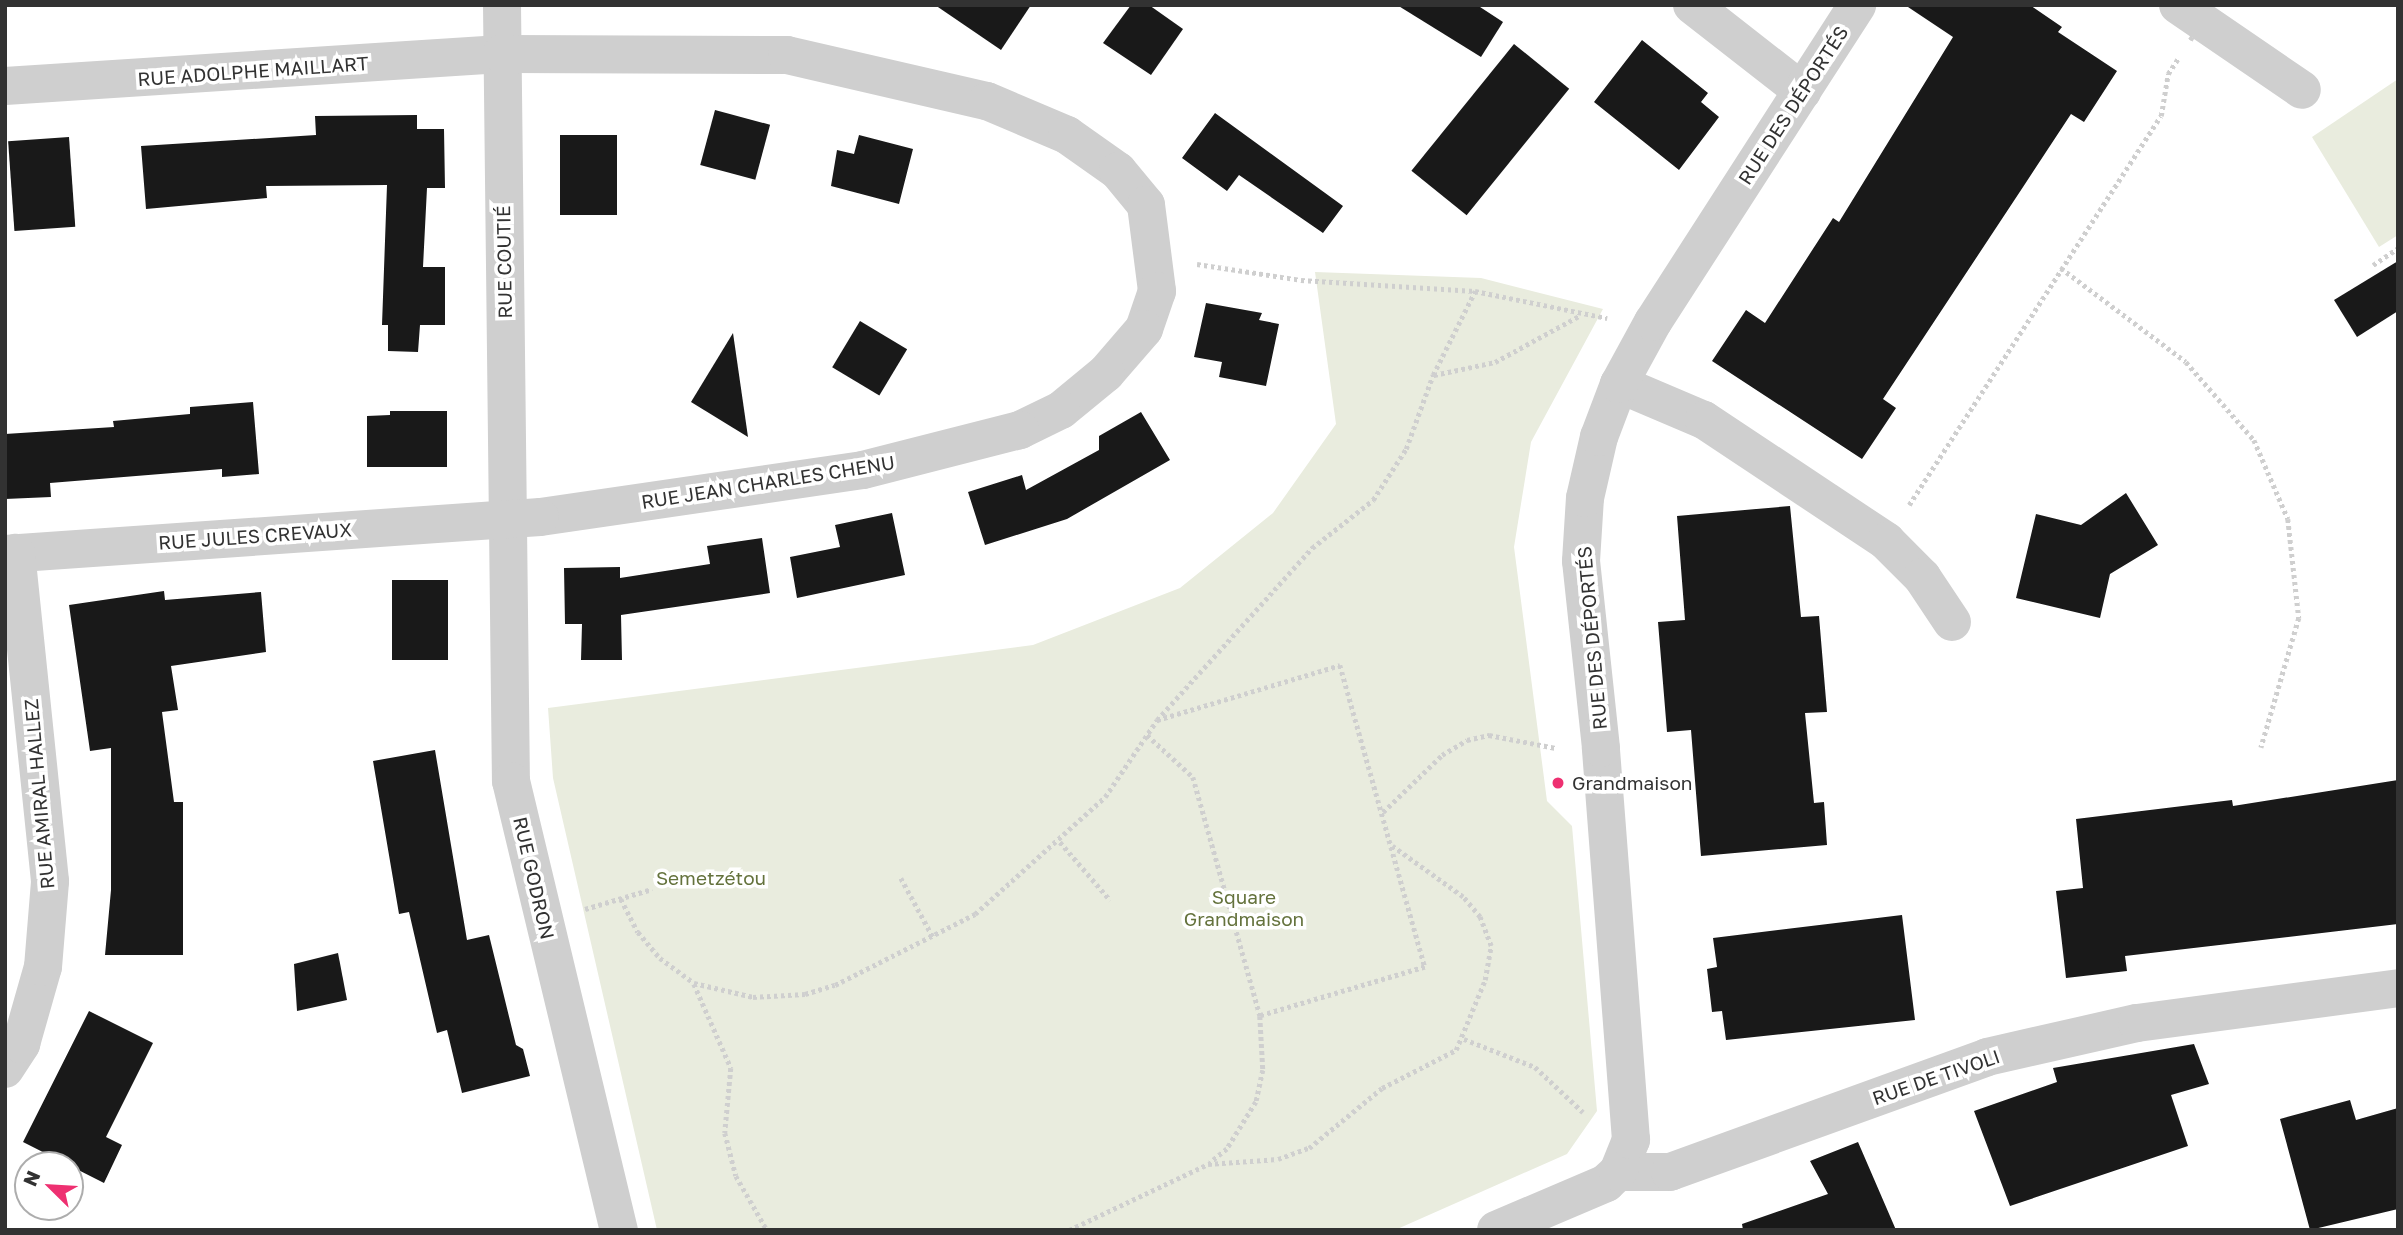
<!DOCTYPE html>
<html>
<head>
<meta charset="utf-8">
<style>
	body { margin:0 }
	#map { position:relative; width:2403px; height:1235px; overflow:hidden; background:#fff; font-family:"Golos Text",sans-serif }
	div>[style] { position:absolute }
	[style*='--x'] { left:calc(var(--x)*1px); top:calc(var(--y)*1px); width:calc(var(--w)*1px); rotate:calc(var(--a)*1deg) }
	.green>* { inset:0; background:#e9ecde }
	.building>* { inset:0; background:#191919; transform-origin:0 0 }
	.path>* { height:4.5px; margin-top:-2.25px; transform-origin:0; background:repeating-linear-gradient(90deg,#cfcfcf 0 3.5px,transparent 0 7px) }
	.minor>* { height:38px; margin:-19px; padding:0 19px; transform-origin:19px; border-radius:19px; background:#cfcfcf }
	.path-bridge>* { height:4.5px; margin-top:-2.25px; transform-origin:0; background:repeating-linear-gradient(90deg,#cfcfcf 0 3.5px,transparent 0 7px) }
	.dots>* { width:19px; height:19px; translate:-50% -50%; box-sizing:border-box; border:4px solid #fff; border-radius:50% }
	span { translate:-50% -50%; white-space:nowrap; text-align:center; line-height:1.15; -webkit-text-stroke:7px #fff; paint-order:stroke }
	.street-label { font-size:19px; color:#323232 }
	.poi-label { font-size:19px; color:#323232 }
	.left { translate:0 -50%; text-align:left }
	.park-label { font-size:19px; color:#64723c }
	.frame { position:absolute; inset:0; border:7px solid #323232; pointer-events:none }
	.north { position:absolute; left:14px; top:1151px; width:70px; height:70px; box-sizing:border-box; background:#fff; border:2px solid #adadad; border-radius:50%; rotate:294deg; font-size:19px; font-weight:700; line-height:28px; text-align:center; color:#323232 }
	.north::after { content:''; display:block; margin:auto; width:24px; height:32px; background:#ee3071; clip-path:polygon(50% 0,100% 100%,50% 72%,0 100%) }
</style>
</head>
<body>
<div id="map">
	<div class="green">
		<div style="clip-path:polygon(2398px 79px,2398px 235px,2379px 247px,2312px 137px)"></div>
		<div style="clip-path:polygon(1315px 272px,1481px 278px,1603px 309px,1531px 442px,1514px 547px,1547px 801px,1572px 826px,1597px 1111px,1567px 1154px,1395px 1230px,657px 1230px,553px 778px,548px 708px,1033px 645px,1180px 588px,1273px 513px,1336px 424px)"></div>
	</div>
	<div class="building">
		<div style="clip-path:polygon(935px 5px,1031px 5px,1001px 50px)"></div>
		<div style="clip-path:polygon(1131px 5px,1149px 5px,1183px 29px,1151px 75px,1103px 43px)"></div>
		<div style="clip-path:polygon(1397px 5px,1477px 5px,1503px 22px,1481px 57px)"></div>
		<div style="clip-path:polygon(1905px 5px,2030px 5px,2062px 27px,2058px 32px,2117px 71px,2084px 122px,2071px 114px,2025px 184px,1883px 399px,1896px 408px,1862px 459px,1712px 361px,1746px 310px,1765px 323px,1833px 218px,1839px 222px,1953px 37px)"></div>
		<div style="clip-path:polygon(1642px 40px,1708px 93px,1701px 102px,1719px 117px,1679px 170px,1594px 102px)"></div>
		<div style="left:1514px;top:44px;width:71px;height:163px;rotate:39deg"></div>
		<div style="left:715px;top:110px;width:57px;height:57px;rotate:15deg"></div>
		<div style="clip-path:polygon(1215px 113px,1343px 206px,1323px 233px,1239px 175px,1227px 191px,1182px 158px)"></div>
		<div style="clip-path:polygon(417px 115px,417px 129px,444px 129px,445px 188px,427px 188px,423px 267px,445px 267px,445px 325px,420px 325px,418px 352px,388px 351px,388px 325px,382px 325px,387px 185px,266px 186px,267px 198px,146px 209px,141px 146px,316px 135px,315px 116px)"></div>
		<div style="left:617px;top:135px;width:80px;height:57px;rotate:90deg"></div>
		<div style="clip-path:polygon(859px 135px,913px 149px,899px 204px,831px 186px,837px 150px,854px 154px)"></div>
		<div style="left:69px;top:137px;width:90px;height:61px;rotate:86deg"></div>
		<div style="clip-path:polygon(2398px 261px,2398px 311px,2357px 337px,2334px 300px)"></div>
		<div style="clip-path:polygon(1206px 303px,1262px 313px,1259px 320px,1279px 324px,1266px 386px,1219px 377px,1222px 362px,1194px 357px)"></div>
		<div style="left:860px;top:321px;width:55px;height:54px;rotate:31deg"></div>
		<div style="clip-path:polygon(733px 333px,748px 437px,691px 402px)"></div>
		<div style="clip-path:polygon(253px 402px,259px 474px,222px 477px,222px 469px,50px 483px,51px 497px,5px 499px,5px 434px,114px 427px,113px 421px,190px 414px,190px 407px)"></div>
		<div style="clip-path:polygon(390px 411px,447px 411px,447px 467px,367px 467px,367px 416px,390px 415px)"></div>
		<div style="clip-path:polygon(1141px 412px,1170px 460px,1067px 519px,985px 545px,968px 492px,1022px 475px,1026px 490px,1099px 450px,1099px 436px)"></div>
		<div style="clip-path:polygon(2126px 493px,2158px 545px,2110px 574px,2100px 618px,2016px 598px,2036px 514px,2081px 525px)"></div>
		<div style="clip-path:polygon(1790px 506px,1801px 617px,1819px 616px,1827px 712px,1805px 713px,1814px 803px,1824px 802px,1827px 845px,1701px 856px,1691px 730px,1667px 732px,1658px 622px,1685px 620px,1677px 516px)"></div>
		<div style="clip-path:polygon(892px 513px,905px 575px,797px 598px,790px 557px,840px 547px,835px 525px)"></div>
		<div style="clip-path:polygon(762px 538px,770px 593px,621px 615px,622px 660px,581px 660px,582px 624px,565px 624px,564px 568px,620px 567px,620px 578px,710px 564px,707px 546px)"></div>
		<div style="left:392px;top:580px;width:56px;height:80px"></div>
		<div style="clip-path:polygon(164px 591px,165px 600px,261px 592px,266px 652px,171px 666px,178px 710px,162px 712px,174px 802px,183px 802px,183px 955px,105px 955px,111px 890px,111px 748px,90px 751px,69px 605px)"></div>
		<div style="clip-path:polygon(435px 750px,467px 940px,489px 935px,516px 1045px,523px 1049px,530px 1076px,462px 1093px,447px 1030px,437px 1033px,409px 912px,399px 914px,373px 761px)"></div>
		<div style="clip-path:polygon(2398px 780px,2398px 924px,2125px 956px,2127px 971px,2066px 978px,2056px 891px,2083px 888px,2076px 819px,2232px 800px,2233px 806px)"></div>
		<div style="clip-path:polygon(1902px 915px,1915px 1020px,1726px 1040px,1722px 1011px,1712px 1012px,1707px 969px,1717px 967px,1713px 938px)"></div>
		<div style="clip-path:polygon(338px 953px,347px 1000px,297px 1011px,294px 964px)"></div>
		<div style="clip-path:polygon(89px 1011px,153px 1043px,106px 1137px,122px 1145px,104px 1183px,23px 1142px)"></div>
		<div style="clip-path:polygon(2194px 1044px,2209px 1084px,2171px 1095px,2188px 1146px,2010px 1206px,1974px 1111px,2057px 1082px,2053px 1068px)"></div>
		<div style="clip-path:polygon(2350px 1100px,2356px 1120px,2398px 1108px,2398px 1209px,2310px 1230px,2280px 1119px)"></div>
		<div style="clip-path:polygon(1858px 1142px,1896px 1230px,1743px 1230px,1742px 1224px,1828px 1194px,1810px 1161px)"></div>
	</div>
	<div class="path">
		<div style="--x:1197;--y:264;--w:105;--a:8.7"></div>
		<div style="--x:1301;--y:280;--w:174;--a:3.6"></div>
		<div style="--x:1475;--y:291;--w:135;--a:11.6"></div>
		<div style="--x:2373;--y:265;--w:30;--a:-34"></div>
		<div style="--x:2061;--y:268;--w:156;--a:36.9"></div>
		<div style="--x:2186;--y:362;--w:103;--a:48.9"></div>
		<div style="--x:2254;--y:440;--w:86;--a:66.7"></div>
		<div style="--x:2288;--y:519;--w:100;--a:83.7"></div>
		<div style="--x:2299;--y:618;--w:135;--a:106.3"></div>
		<div style="--x:1434;--y:375;--w:62;--a:-12"></div>
		<div style="--x:1495;--y:362;--w:96;--a:-28.7"></div>
		<div style="--x:1909;--y:505;--w:463;--a:-57.1"></div>
		<div style="--x:2161;--y:116;--w:43;--a:-80.5"></div>
		<div style="--x:2168;--y:74;--w:20;--a:-57"></div>
		<div style="--x:1157;--y:720;--w:232;--a:-48"></div>
		<div style="--x:1312;--y:548;--w:78;--a:-38.2"></div>
		<div style="--x:1373;--y:500;--w:61;--a:-57.1"></div>
		<div style="--x:1406;--y:449;--w:79;--a:-70"></div>
		<div style="--x:1433;--y:375;--w:94;--a:-63.4"></div>
		<div style="--x:1147;--y:735;--w:62;--a:42.4"></div>
		<div style="--x:1193;--y:777;--w:248;--a:74.3"></div>
		<div style="--x:1260;--y:1016;--w:54;--a:86.8"></div>
		<div style="--x:1263;--y:1070;--w:33;--a:102"></div>
		<div style="--x:1256;--y:1102;--w:55;--a:121.7"></div>
		<div style="--x:1227;--y:1149;--w:22;--a:141"></div>
		<div style="--x:1383;--y:812;--w:82;--a:-44"></div>
		<div style="--x:1442;--y:755;--w:29;--a:-31"></div>
		<div style="--x:1467;--y:740;--w:23;--a:-13"></div>
		<div style="--x:1489;--y:735;--w:68;--a:11"></div>
		<div style="--x:1060;--y:842;--w:77;--a:49.2"></div>
		<div style="--x:901;--y:878;--w:67;--a:61.5"></div>
		<div style="--x:621;--y:899;--w:37;--a:63"></div>
		<div style="--x:638;--y:932;--w:34;--a:50"></div>
		<div style="--x:660;--y:958;--w:42;--a:36.3"></div>
		<div style="--x:694;--y:983;--w:61;--a:13.3"></div>
		<div style="--x:753;--y:997;--w:52;--a:-3.3"></div>
		<div style="--x:805;--y:994;--w:31;--a:-17"></div>
		<div style="--x:835;--y:985;--w:157;--a:-26.9"></div>
		<div style="--x:975;--y:914;--w:175;--a:-42"></div>
		<div style="--x:1105;--y:797;--w:93;--a:-56"></div>
		<div style="--x:1157;--y:720;--w:191;--a:-16.7"></div>
		<div style="--x:1340;--y:665;--w:314;--a:74.3"></div>
		<div style="--x:1425;--y:967;--w:172;--a:163.5"></div>
		<div style="--x:585;--y:909;--w:70;--a:-16.6"></div>
		<div style="--x:694;--y:984;--w:92;--a:66.2"></div>
		<div style="--x:731;--y:1068;--w:65;--a:95.3"></div>
		<div style="--x:725;--y:1133;--w:44;--a:75.7"></div>
		<div style="--x:736;--y:1176;--w:62;--a:60.1"></div>
		<div style="--x:1464;--y:1039;--w:76;--a:21.5"></div>
		<div style="--x:1535;--y:1067;--w:66;--a:43.2"></div>
		<div style="--x:1069;--y:1230;--w:154;--a:-25.4"></div>
		<div style="--x:1208;--y:1164;--w:70;--a:-4.1"></div>
		<div style="--x:1278;--y:1159;--w:33;--a:-20"></div>
		<div style="--x:1309;--y:1148;--w:94;--a:-39.4"></div>
		<div style="--x:1382;--y:1088;--w:83;--a:-27.2"></div>
		<div style="--x:1456;--y:1050;--w:76;--a:-67.5"></div>
		<div style="--x:1485;--y:980;--w:35;--a:-80"></div>
		<div style="--x:1491;--y:946;--w:31;--a:-111"></div>
		<div style="--x:1480;--y:917;--w:26;--a:-130"></div>
		<div style="--x:1463;--y:897;--w:87;--a:-144.3"></div>
	</div>
	<div class="minor">
		<div style="--x:502;--y:5;--w:776;--a:89.34"></div>
		<div style="--x:511;--y:781;--w:462;--a:76.5"></div>
		<div style="--x:1692;--y:5;--w:140;--a:38"></div>
		<div style="--x:2178;--y:5;--w:150;--a:34.4"></div>
		<div style="--x:5;--y:86;--w:497;--a:-3.7"></div>
		<div style="--x:501;--y:54;--w:286;--a:0.2"></div>
		<div style="--x:787;--y:55;--w:205;--a:13"></div>
		<div style="--x:987;--y:101;--w:87;--a:23"></div>
		<div style="--x:1067;--y:135;--w:62;--a:35.2"></div>
		<div style="--x:1118;--y:171;--w:44;--a:50.5"></div>
		<div style="--x:1146;--y:205;--w:87;--a:82.7"></div>
		<div style="--x:1157;--y:291;--w:40;--a:108.9"></div>
		<div style="--x:1144;--y:329;--w:58;--a:130.8"></div>
		<div style="--x:1106;--y:373;--w:58;--a:140.6"></div>
		<div style="--x:1061;--y:410;--w:46;--a:154"></div>
		<div style="--x:1020;--y:430;--w:162;--a:165.7"></div>
		<div style="--x:863;--y:470;--w:326;--a:171.7"></div>
		<div style="--x:540;--y:517;--w:536;--a:176.04"></div>
		<div style="--x:1619;--y:384;--w:92;--a:23"></div>
		<div style="--x:1704;--y:420;--w:219;--a:33.6"></div>
		<div style="--x:1886;--y:541;--w:51;--a:45"></div>
		<div style="--x:1922;--y:577;--w:54;--a:56.3"></div>
		<div style="--x:5;--y:1069;--w:30;--a:-57"></div>
		<div style="--x:21;--y:1044;--w:80;--a:-74.1"></div>
		<div style="--x:43;--y:967;--w:86;--a:-85.3"></div>
		<div style="--x:50;--y:881;--w:330;--a:-95.9"></div>
		<div style="--x:1618;--y:1172;--w:52;--a:0"></div>
		<div style="--x:1670;--y:1172;--w:337;--a:-19.9"></div>
		<div style="--x:1987;--y:1057;--w:154;--a:-12.8"></div>
		<div style="--x:2137;--y:1023;--w:263;--a:-7.6"></div>
		<div style="--x:1496;--y:1230;--w:120;--a:-23.1"></div>
		<div style="--x:1606;--y:1183;--w:16;--a:-43"></div>
		<div style="--x:1618;--y:1172;--w:35;--a:-68"></div>
		<div style="--x:1631;--y:1140;--w:393;--a:-94.4"></div>
		<div style="--x:1601;--y:748;--w:188;--a:-96.1"></div>
		<div style="--x:1581;--y:561;--w:63;--a:-86.4"></div>
		<div style="--x:1585;--y:498;--w:63;--a:-77.1"></div>
		<div style="--x:1599;--y:437;--w:57;--a:-69.3"></div>
		<div style="--x:1619;--y:384;--w:71;--a:-61.3"></div>
		<div style="--x:1653;--y:322;--w:377;--a:-57.2"></div>
	</div>
	<div class="path-bridge">
		<div style="--x:2190;--y:40;--w:42;--a:-55.6"></div>
	</div>
	<div class="dots">
		<div style="left:1558px;top:783px;background:#ee3071"></div>
	</div>
	<div class="street-label">
		<span style="left:253px;top:71px;rotate:-4deg">RUE ADOLPHE MAILLART</span>
		<span style="left:1793px;top:105px;rotate:-57deg">RUE DES DÉPORTÉS</span>
		<span style="left:504px;top:262px;rotate:-91deg">RUE COUTIÉ</span>
		<span style="left:768px;top:482px;rotate:-9deg">RUE JEAN CHARLES CHENU</span>
		<span style="left:255px;top:536px;rotate:-4deg">RUE JULES CREVAUX</span>
		<span style="left:1592px;top:638px;rotate:-95deg">RUE DES DÉPORTÉS</span>
		<span style="left:39px;top:794px;rotate:-95deg">RUE AMIRAL HALLEZ</span>
		<span style="left:534px;top:878px;rotate:77deg">RUE GODRON</span>
		<span style="left:1936px;top:1077px;rotate:-19deg">RUE DE TIVOLI</span>
	</div>
	<div class="poi-label">
		<span class="left" style="left:1572px;top:783px">Grandmaison</span>
	</div>
	<div class="park-label">
		<span style="left:711px;top:878px">Semetzétou</span>
		<span style="left:1244px;top:908px">Square<br>Grandmaison</span>
	</div>
	<div class="frame"></div>
	<div class="north">N</div>
</div>
</body>
</html>
